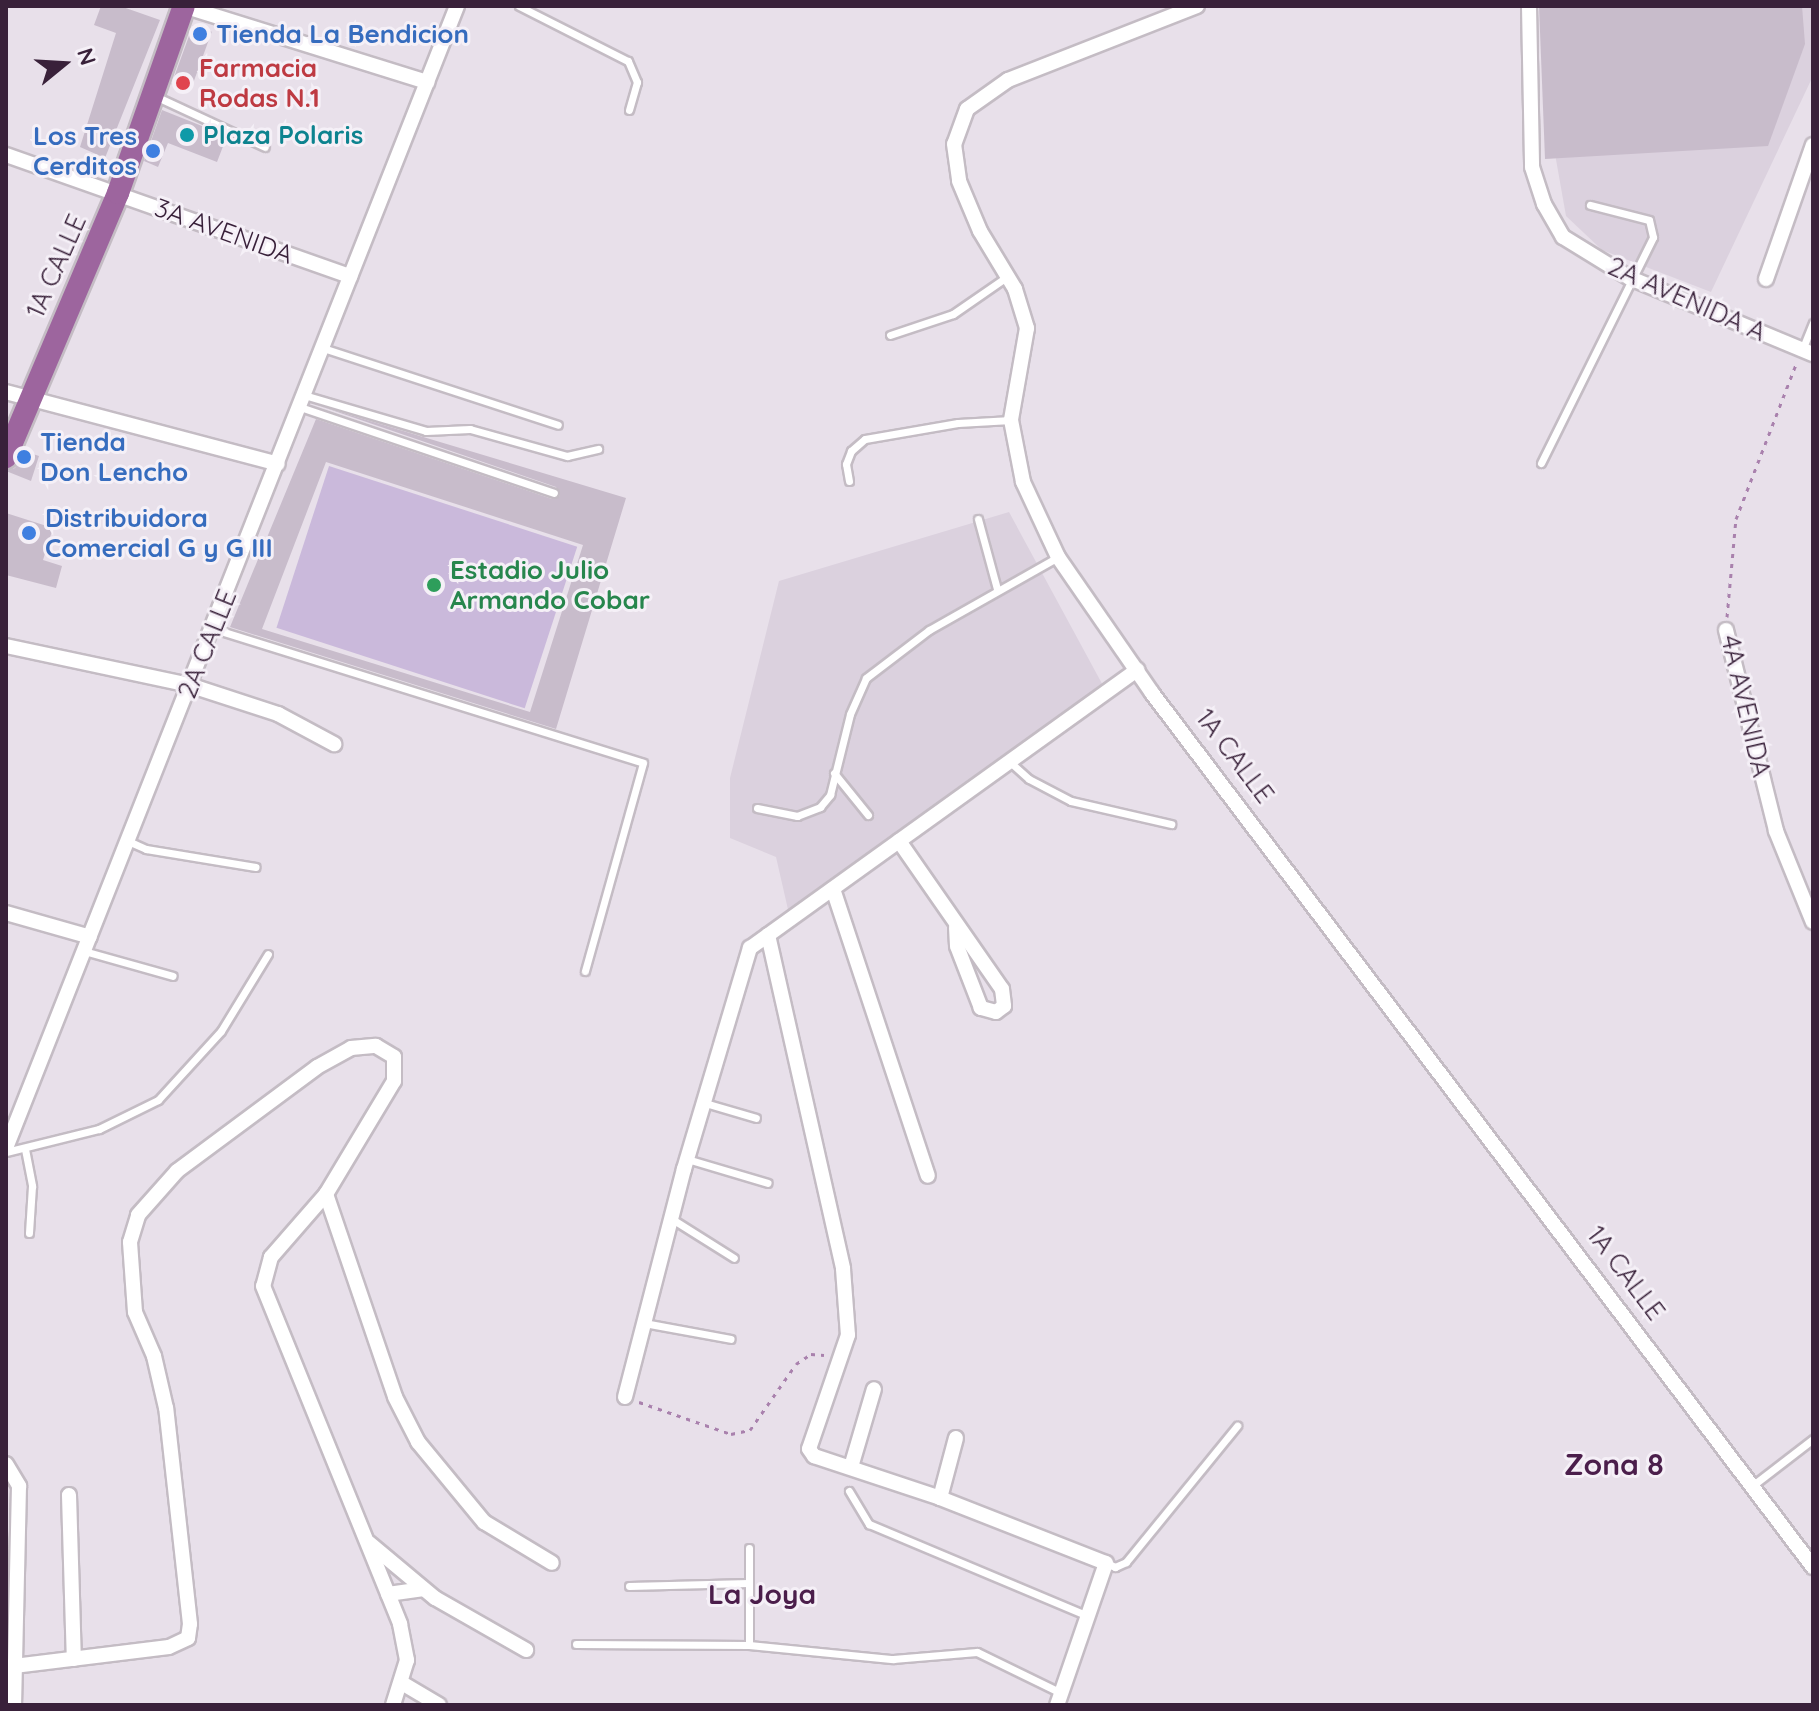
<!DOCTYPE html>
<html>
<head>
<meta charset="utf-8">
<style>
	body { margin:0 }
	#map { position:relative; width:1819px; height:1711px; overflow:hidden; background:#e8e0ea; font-family:Quicksand,sans-serif }
	div>[style] { position:absolute }
	[style*='--x'] { left:calc(var(--x)*1px); top:calc(var(--y)*1px); width:calc(var(--w)*1px); rotate:calc(var(--a)*1deg) }
	.built>* { inset:0; background:#dbd1de }
	.green>* { inset:0; background:#cab9db; transform-origin:0 0 }
	.building>* { inset:0; background:#c8bccb; transform-origin:0 0 }
	.path>* { height:3px; margin-top:-1.5px; transform-origin:0; background:repeating-linear-gradient(90deg,#a981ad 0 4px,transparent 0 10px) }
	.roads { filter:drop-shadow(2px 0 #c4bcc4) drop-shadow(-2px 0 #c4bcc4) drop-shadow(0 2px #c4bcc4) drop-shadow(0 -2px #c4bcc4) }
	.lane>* { height:7px; margin:-3.5px; padding:0 3.5px; transform-origin:3.5px; border-radius:3.5px; background:#fff }
	.street>* { height:14px; margin:-7px; padding:0 7px; transform-origin:7px; border-radius:7px; background:#fff }
	.primary>* { height:22px; margin:-11px; padding:0 11px; transform-origin:11px; border-radius:11px; background:#9d659e }
	.dots>* { width:22px; height:22px; translate:-50% -50%; box-sizing:border-box; border:4px solid #f5f0f7; border-radius:50% }
	span { translate:-50% -50%; white-space:nowrap; text-align:center; line-height:1.15; -webkit-text-stroke:6px #f5f0f7; paint-order:stroke }
	.shop-label { font-size:26px; color:#366cbe; font-weight:700 }
	.left { translate:0 -50%; text-align:left }
	.right { translate:-100% -50%; text-align:right }
	.health-label { font-size:26px; color:#be3a42; font-weight:700 }
	.culture-label { font-size:26px; color:#0d838f; font-weight:700 }
	.street-label { font-size:26px; color:#39213a }
	.leisure-label { font-size:26px; color:#27864d; font-weight:700 }
	.neighbourhood-label { font-size:28px; color:#4b1e4b; font-weight:700 }
	.quarter-label { font-size:30px; color:#4b1e4b; font-weight:700 }
	.frame { position:absolute; inset:0; border:8px solid #39213a; pointer-events:none }
	.north { position:absolute; left:24px; top:24px; width:80px; height:80px; -webkit-text-stroke:6px #f5f0f7; paint-order:stroke; rotate:72deg; font-size:22px; font-weight:700; line-height:32px; text-align:center; color:#39213a }
	.north::after { content:''; display:block; margin:auto; width:28px; height:36px; background:#39213a; clip-path:polygon(50% 0,100% 100%,50% 72%,0 100%) }
</style>
</head>
<body>
<div id="map">
	<div class="built">
		<div style="clip-path:polygon(1548px 6px,1813px 6px,1813px 76px,1711px 292px,1602px 250px,1566px 216px,1552px 137px)"></div>
		<div style="clip-path:polygon(1009px 512px,1106px 691px,792px 927px,776px 857px,730px 838px,730px 778px,779px 581px)"></div>
	</div>
	<div class="green">
		<div style="left:329px;top:466px;width:261px;height:170px;rotate:18deg"></div>
	</div>
	<div class="building">
		<div style="clip-path:polygon(101px 6px,120px 6px,160px 20px,105px 158px,80px 147px,116px 33px,94px 25px)"></div>
		<div style="clip-path:polygon(1539px 6px,1802px 6px,1805px 44px,1768px 146px,1545px 159px)"></div>
		<div style="left:193px;top:25px;width:20px;height:63px;rotate:20deg"></div>
		<div style="clip-path:polygon(162px 110px,227px 136px,217px 162px,168px 143px,158px 167px,144px 161px)"></div>
		<div style="clip-path:polygon(evenodd,320px 406px,626px 498px,556px 729px,230px 627px,316px 419px,552px 499px,560px 496px,556px 487px,320px 406px,326px 462px,583px 545px,530px 712px,262px 629px,326px 462px)"></div>
		<div style="clip-path:polygon(24px 451px,39px 456px,31px 481px,6px 471px,15px 468px)"></div>
		<div style="clip-path:polygon(6px 513px,53px 528px,43px 560px,62px 566px,56px 588px,6px 575px)"></div>
	</div>
	<div class="path">
		<div style="--x:1727;--y:617;--w:98;--a:-84.8"></div>
		<div style="--x:1736;--y:519;--w:166;--a:-68.8"></div>
		<div style="--x:639;--y:1402;--w:97;--a:19.2"></div>
		<div style="--x:731;--y:1434;--w:19;--a:-12"></div>
		<div style="--x:750;--y:1430;--w:80;--a:-55.1"></div>
		<div style="--x:796;--y:1364;--w:18;--a:-34"></div>
		<div style="--x:811;--y:1354;--w:13;--a:4"></div>
	</div>
	<div class="roads">
		<div class="lane">
			<div style="--x:519;--y:6;--w:122;--a:26.8"></div>
			<div style="--x:628;--y:61;--w:23;--a:67"></div>
			<div style="--x:637;--y:82;--w:29;--a:106"></div>
			<div style="--x:155;--y:96;--w:121;--a:24.9"></div>
			<div style="--x:890;--y:335;--w:66;--a:-18.4"></div>
			<div style="--x:953;--y:314;--w:67;--a:-34.6"></div>
			<div style="--x:323;--y:348;--w:247;--a:18.1"></div>
			<div style="--x:1802;--y:350;--w:29;--a:-68"></div>
			<div style="--x:304;--y:395;--w:127;--a:16.4"></div>
			<div style="--x:426;--y:431;--w:44;--a:-2.6"></div>
			<div style="--x:470;--y:429;--w:101;--a:15.6"></div>
			<div style="--x:567;--y:456;--w:32;--a:-13"></div>
			<div style="--x:300;--y:407;--w:268;--a:18.7"></div>
			<div style="--x:1541;--y:463;--w:252;--a:-63.6"></div>
			<div style="--x:1653;--y:237;--w:17;--a:-103"></div>
			<div style="--x:1649;--y:220;--w:61;--a:-165.7"></div>
			<div style="--x:849;--y:481;--w:17;--a:-100"></div>
			<div style="--x:846;--y:464;--w:14;--a:-69"></div>
			<div style="--x:851;--y:451;--w:18;--a:-41"></div>
			<div style="--x:865;--y:439;--w:94;--a:-9.8"></div>
			<div style="--x:958;--y:423;--w:53;--a:-3.2"></div>
			<div style="--x:978;--y:519;--w:73;--a:74.8"></div>
			<div style="--x:214;--y:629;--w:449;--a:17.3"></div>
			<div style="--x:643;--y:763;--w:216;--a:105.6"></div>
			<div style="--x:1010;--y:762;--w:25;--a:42"></div>
			<div style="--x:1029;--y:779;--w:47;--a:27.6"></div>
			<div style="--x:1071;--y:801;--w:103;--a:13"></div>
			<div style="--x:834;--y:773;--w:54;--a:51"></div>
			<div style="--x:757;--y:808;--w:41;--a:11.3"></div>
			<div style="--x:797;--y:816;--w:25;--a:-21"></div>
			<div style="--x:820;--y:807;--w:16;--a:-50"></div>
			<div style="--x:830;--y:795;--w:83;--a:-76.1"></div>
			<div style="--x:850;--y:714;--w:39;--a:-66"></div>
			<div style="--x:866;--y:678;--w:79;--a:-37.3"></div>
			<div style="--x:929;--y:630;--w:148;--a:-29.5"></div>
			<div style="--x:128;--y:841;--w:20;--a:24"></div>
			<div style="--x:146;--y:849;--w:111;--a:9.3"></div>
			<div style="--x:84;--y:951;--w:92;--a:15.7"></div>
			<div style="--x:705;--y:1103;--w:53;--a:16.4"></div>
			<div style="--x:25;--y:1149;--w:38;--a:79"></div>
			<div style="--x:32;--y:1186;--w:47;--a:93.7"></div>
			<div style="--x:6;--y:1152;--w:96;--a:-13.9"></div>
			<div style="--x:99;--y:1129;--w:66;--a:-26.2"></div>
			<div style="--x:158;--y:1100;--w:93;--a:-47.6"></div>
			<div style="--x:221;--y:1031;--w:90;--a:-58.6"></div>
			<div style="--x:687;--y:1159;--w:84;--a:16.5"></div>
			<div style="--x:672;--y:1219;--w:73;--a:32.2"></div>
			<div style="--x:644;--y:1323;--w:88;--a:10.4"></div>
			<div style="--x:1752;--y:1486;--w:77;--a:-37.6"></div>
			<div style="--x:849;--y:1491;--w:39;--a:59"></div>
			<div style="--x:869;--y:1524;--w:235;--a:22.8"></div>
			<div style="--x:749;--y:1548;--w:97;--a:90"></div>
			<div style="--x:1106;--y:1563;--w:10;--a:24"></div>
			<div style="--x:1115;--y:1567;--w:12;--a:-24"></div>
			<div style="--x:1126;--y:1562;--w:176;--a:-50.8"></div>
			<div style="--x:629;--y:1586;--w:120;--a:-1.4"></div>
			<div style="--x:576;--y:1644;--w:173;--a:0.3"></div>
			<div style="--x:749;--y:1645;--w:145;--a:5.6"></div>
			<div style="--x:893;--y:1659;--w:84;--a:-4.8"></div>
			<div style="--x:977;--y:1652;--w:93;--a:26"></div>
		</div>
		<div class="street">
			<div style="--x:183;--y:6;--w:256;--a:17.3"></div>
			<div style="--x:1197;--y:6;--w:203;--a:158.6"></div>
			<div style="--x:1008;--y:80;--w:50;--a:144.7"></div>
			<div style="--x:967;--y:109;--w:37;--a:110"></div>
			<div style="--x:954;--y:144;--w:37;--a:82"></div>
			<div style="--x:959;--y:181;--w:54;--a:67.2"></div>
			<div style="--x:980;--y:231;--w:68;--a:58.9"></div>
			<div style="--x:1015;--y:289;--w:41;--a:72.9"></div>
			<div style="--x:1027;--y:328;--w:93;--a:99.9"></div>
			<div style="--x:1011;--y:420;--w:63;--a:79"></div>
			<div style="--x:1023;--y:482;--w:83;--a:65"></div>
			<div style="--x:1058;--y:557;--w:165;--a:55.3"></div>
			<div style="--x:1152;--y:693;--w:1096;--a:52.9"></div>
			<div style="--x:1529;--y:6;--w:161;--a:88.9"></div>
			<div style="--x:1532;--y:167;--w:39;--a:72"></div>
			<div style="--x:1544;--y:204;--w:38;--a:60"></div>
			<div style="--x:1563;--y:237;--w:79;--a:31.5"></div>
			<div style="--x:1630;--y:278;--w:198;--a:22.6"></div>
			<div style="--x:6;--y:155;--w:365;--a:19.4"></div>
			<div style="--x:1766;--y:279;--w:142;--a:-70.7"></div>
			<div style="--x:6;--y:392;--w:281;--a:14.8"></div>
			<div style="--x:1726;--y:630;--w:207;--a:76"></div>
			<div style="--x:1776;--y:831;--w:98;--a:67.9"></div>
			<div style="--x:6;--y:646;--w:187;--a:12"></div>
			<div style="--x:189;--y:685;--w:94;--a:18"></div>
			<div style="--x:278;--y:714;--w:64;--a:28.2"></div>
			<div style="--x:899;--y:841;--w:180;--a:55.2"></div>
			<div style="--x:1002;--y:989;--w:17;--a:83"></div>
			<div style="--x:1004;--y:1006;--w:10;--a:143"></div>
			<div style="--x:996;--y:1012;--w:16;--a:-165"></div>
			<div style="--x:981;--y:1008;--w:66;--a:-111.2"></div>
			<div style="--x:957;--y:946;--w:18;--a:-93"></div>
			<div style="--x:833;--y:889;--w:302;--a:71.7"></div>
			<div style="--x:6;--y:913;--w:87;--a:15.9"></div>
			<div style="--x:768;--y:935;--w:342;--a:77.3"></div>
			<div style="--x:843;--y:1269;--w:66;--a:85.7"></div>
			<div style="--x:848;--y:1335;--w:120;--a:108.9"></div>
			<div style="--x:809;--y:1449;--w:9;--a:54"></div>
			<div style="--x:814;--y:1456;--w:133;--a:18.4"></div>
			<div style="--x:940;--y:1498;--w:178;--a:21.4"></div>
			<div style="--x:1106;--y:1563;--w:150;--a:109"></div>
			<div style="--x:6;--y:1148;--w:1228;--a:-68.45"></div>
			<div style="--x:326;--y:1194;--w:214;--a:71.2"></div>
			<div style="--x:395;--y:1397;--w:51;--a:62.9"></div>
			<div style="--x:418;--y:1442;--w:104;--a:50.5"></div>
			<div style="--x:484;--y:1522;--w:79;--a:31.1"></div>
			<div style="--x:625;--y:1397;--w:236;--a:-75.5"></div>
			<div style="--x:684;--y:1169;--w:231;--a:-73.4"></div>
			<div style="--x:750;--y:948;--w:477;--a:-35.7"></div>
			<div style="--x:6;--y:1464;--w:26;--a:59"></div>
			<div style="--x:19;--y:1486;--w:219;--a:91.3"></div>
			<div style="--x:851;--y:1467;--w:81;--a:-73.6"></div>
			<div style="--x:69;--y:1495;--w:164;--a:88.3"></div>
			<div style="--x:940;--y:1498;--w:62;--a:-75.1"></div>
			<div style="--x:369;--y:1543;--w:86;--a:39.8"></div>
			<div style="--x:435;--y:1598;--w:105;--a:29.7"></div>
			<div style="--x:388;--y:1594;--w:36;--a:-8"></div>
			<div style="--x:6;--y:1667;--w:164;--a:-7"></div>
			<div style="--x:169;--y:1647;--w:21;--a:-25"></div>
			<div style="--x:188;--y:1638;--w:14;--a:-82"></div>
			<div style="--x:190;--y:1624;--w:217;--a:-96.3"></div>
			<div style="--x:166;--y:1408;--w:53;--a:-103"></div>
			<div style="--x:154;--y:1356;--w:48;--a:-113.4"></div>
			<div style="--x:135;--y:1312;--w:70;--a:-94.1"></div>
			<div style="--x:130;--y:1242;--w:28;--a:-73"></div>
			<div style="--x:138;--y:1215;--w:59;--a:-48.4"></div>
			<div style="--x:177;--y:1171;--w:174;--a:-36.6"></div>
			<div style="--x:317;--y:1067;--w:39;--a:-29"></div>
			<div style="--x:351;--y:1048;--w:25;--a:-5"></div>
			<div style="--x:376;--y:1046;--w:21;--a:31"></div>
			<div style="--x:394;--y:1057;--w:24;--a:90"></div>
			<div style="--x:394;--y:1081;--w:132;--a:121"></div>
			<div style="--x:326;--y:1194;--w:84;--a:131.1"></div>
			<div style="--x:271;--y:1257;--w:30;--a:105"></div>
			<div style="--x:263;--y:1286;--w:365;--a:67.9"></div>
			<div style="--x:400;--y:1624;--w:37;--a:79"></div>
			<div style="--x:407;--y:1660;--w:47;--a:107.3"></div>
			<div style="--x:402;--y:1683;--w:43;--a:30.7"></div>
		</div>
		<div class="primary">
			<div style="--x:6;--y:457;--w:287;--a:-67"></div>
			<div style="--x:118;--y:193;--w:198;--a:-70.6"></div>
		</div>
	</div>
	<div class="dots">
		<div style="left:200px;top:34px;background:#3f7fe0"></div>
		<div style="left:183px;top:83px;background:#e0444e"></div>
		<div style="left:187px;top:135px;background:#0f9aa8"></div>
		<div style="left:153px;top:151px;background:#3f7fe0"></div>
		<div style="left:24px;top:457px;background:#3f7fe0"></div>
		<div style="left:29px;top:533px;background:#3f7fe0"></div>
		<div style="left:434px;top:585px;background:#2e9e5b"></div>
	</div>
	<div class="shop-label">
		<span class="left" style="left:216px;top:34px">Tienda La Bendicion</span>
		<span class="right" style="left:137px;top:151px">Los Tres<br>Cerditos</span>
		<span class="left" style="left:40px;top:457px">Tienda<br>Don Lencho</span>
		<span class="left" style="left:45px;top:533px">Distribuidora<br>Comercial G y G III</span>
	</div>
	<div class="health-label">
		<span class="left" style="left:199px;top:83px">Farmacia<br>Rodas N.1</span>
	</div>
	<div class="culture-label">
		<span class="left" style="left:203px;top:135px">Plaza Polaris</span>
	</div>
	<div class="street-label">
		<span style="left:224px;top:231px;rotate:20deg">3A AVENIDA</span>
		<span style="left:56px;top:266px;rotate:-66deg">1A CALLE</span>
		<span style="left:1687px;top:299px;rotate:24deg">2A AVENIDA A</span>
		<span style="left:207px;top:644px;rotate:-68deg">2A CALLE</span>
		<span style="left:1746px;top:706px;rotate:77deg">4A AVENIDA</span>
		<span style="left:1235px;top:756px;rotate:53deg">1A CALLE</span>
		<span style="left:1626px;top:1273px;rotate:53deg">1A CALLE</span>
	</div>
	<div class="leisure-label">
		<span class="left" style="left:450px;top:585px">Estadio Julio<br>Armando Cobar</span>
	</div>
	<div class="neighbourhood-label">
		<span style="left:762px;top:1594px">La Joya</span>
	</div>
	<div class="quarter-label">
		<span style="left:1614px;top:1464px">Zona 8</span>
	</div>
	<div class="frame"></div>
	<div class="north">N</div>
</div>
</body>
</html>
